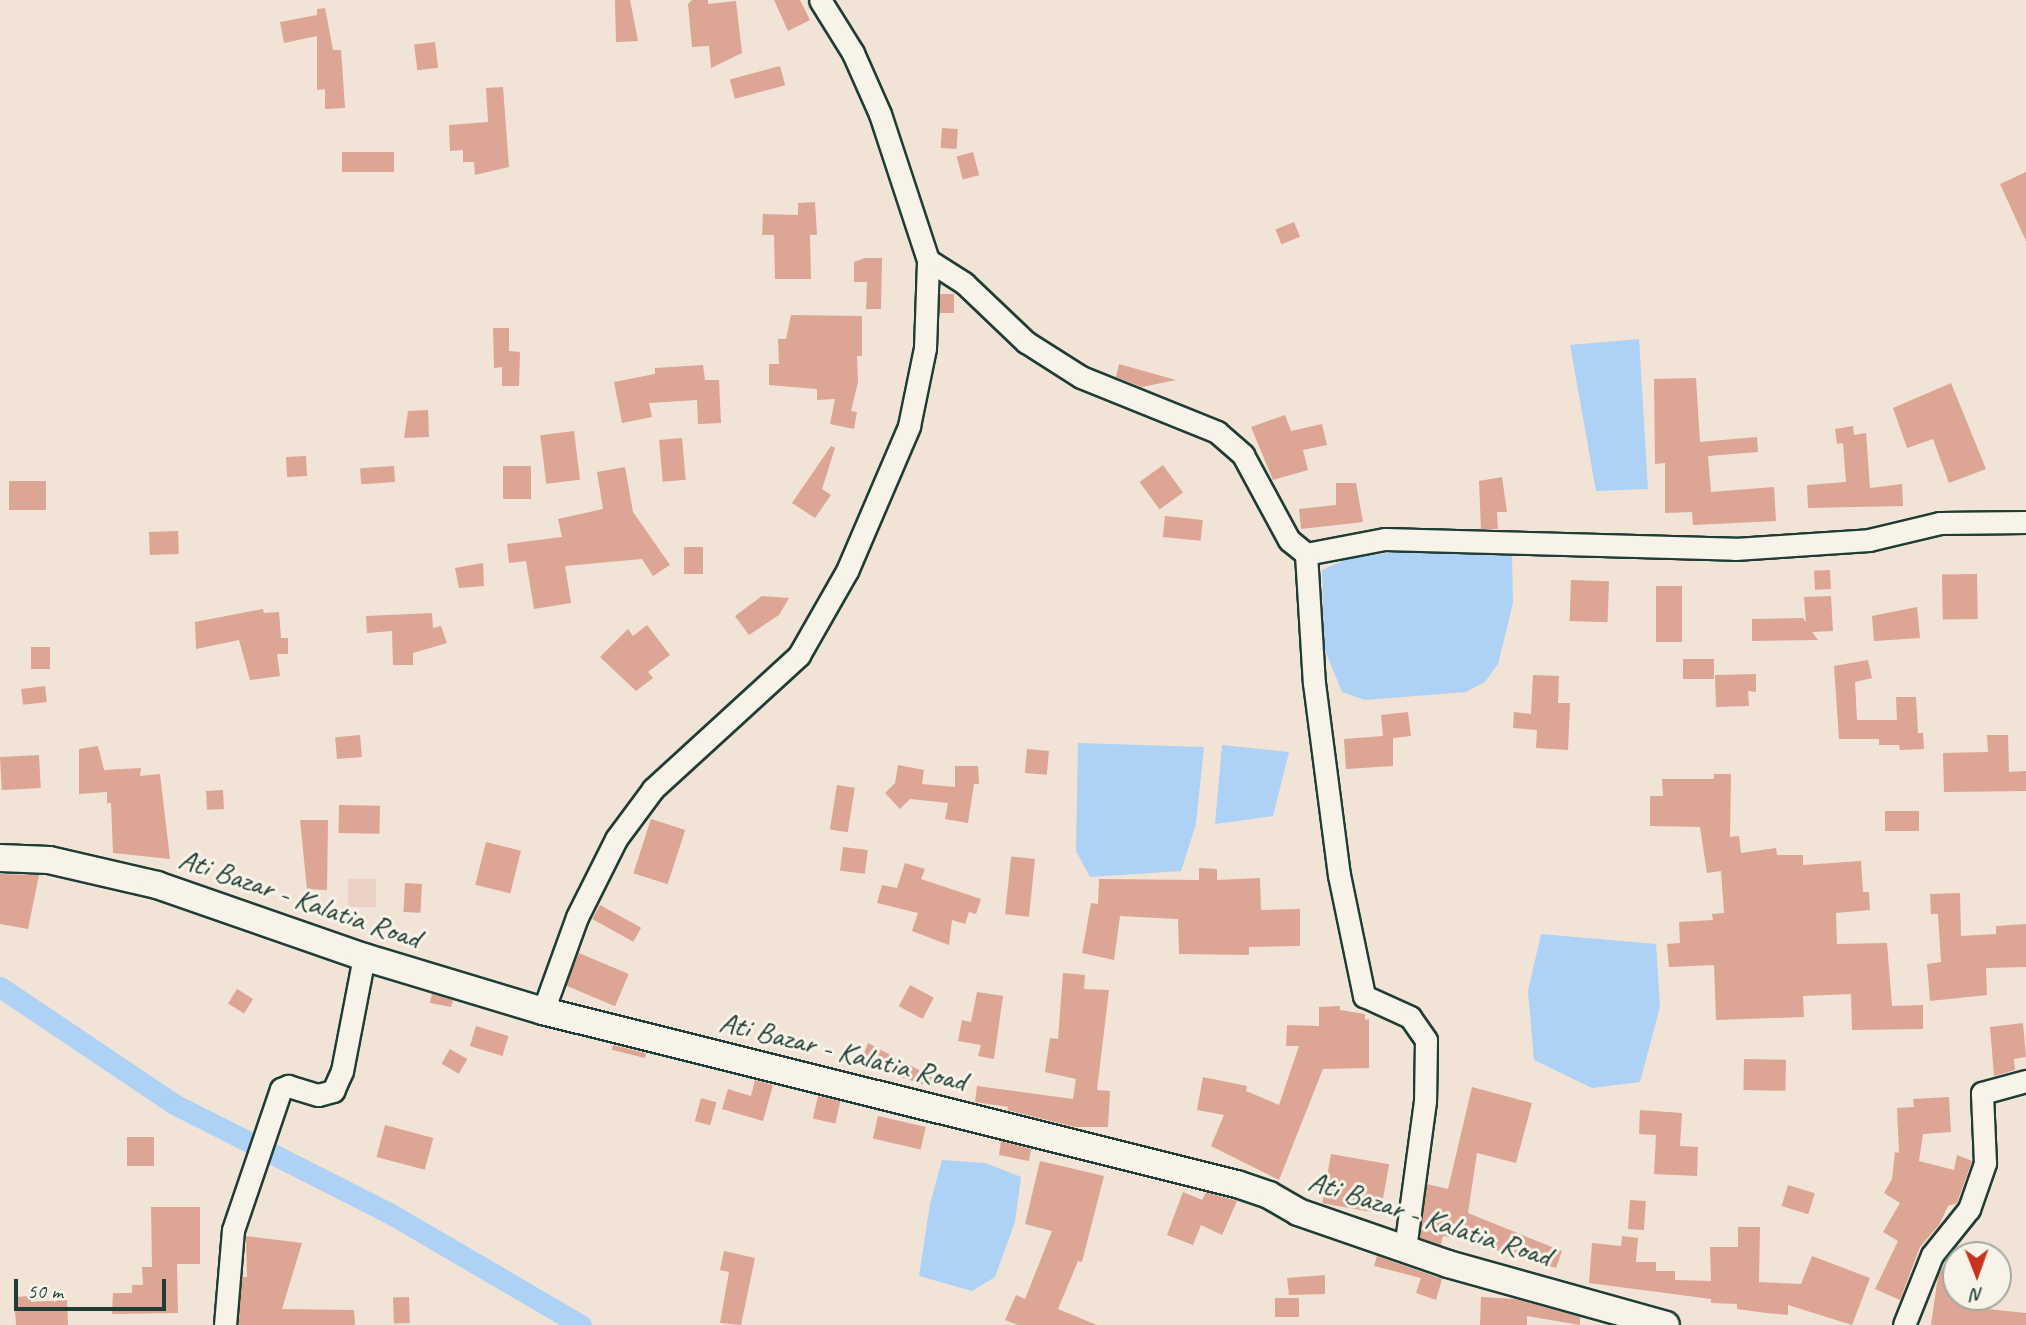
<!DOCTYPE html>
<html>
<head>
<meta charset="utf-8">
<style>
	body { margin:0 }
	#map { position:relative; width:2026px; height:1325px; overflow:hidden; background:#f2e3d7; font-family:Caveat,sans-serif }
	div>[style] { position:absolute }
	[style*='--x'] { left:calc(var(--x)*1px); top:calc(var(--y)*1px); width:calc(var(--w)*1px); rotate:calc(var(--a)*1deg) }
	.built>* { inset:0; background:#ebd0c3; transform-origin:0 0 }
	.water>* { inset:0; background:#aed1f6 }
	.canal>* { height:21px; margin:-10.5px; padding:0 10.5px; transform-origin:10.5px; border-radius:10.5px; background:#aed1f6 }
	.building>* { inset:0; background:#dca594; transform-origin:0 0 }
	.roads { filter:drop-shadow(2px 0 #1f3d34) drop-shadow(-2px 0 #1f3d34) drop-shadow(0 2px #1f3d34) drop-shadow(0 -2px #1f3d34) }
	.minor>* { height:21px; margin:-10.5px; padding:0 10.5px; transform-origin:10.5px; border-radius:10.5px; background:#f7f3e8 }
	.major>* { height:26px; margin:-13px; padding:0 13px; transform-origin:13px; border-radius:13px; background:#f7f3e8 }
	span { translate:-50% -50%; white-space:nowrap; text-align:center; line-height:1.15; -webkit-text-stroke:6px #f7f3e8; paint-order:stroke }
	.street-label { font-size:30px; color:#1f3d34 }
	.north { position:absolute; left:1942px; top:1241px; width:70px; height:70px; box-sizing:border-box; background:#f7f3e8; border:2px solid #a1aaa0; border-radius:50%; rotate:179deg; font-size:19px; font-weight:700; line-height:28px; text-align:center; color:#1f3d34 }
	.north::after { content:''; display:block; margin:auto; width:24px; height:32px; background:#c8321e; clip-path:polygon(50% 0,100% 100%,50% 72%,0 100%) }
	.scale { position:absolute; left:14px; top:1279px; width:152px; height:32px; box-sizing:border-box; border:4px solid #1f3d34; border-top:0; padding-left:9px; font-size:21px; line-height:24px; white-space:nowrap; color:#1f3d34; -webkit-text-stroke:5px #f7f3e8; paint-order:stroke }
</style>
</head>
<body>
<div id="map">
	<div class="built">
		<div style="left:348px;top:879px;width:28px;height:28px"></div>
	</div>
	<div class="water">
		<div style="clip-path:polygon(1639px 339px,1648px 489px,1596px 491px,1570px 345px)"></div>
		<div style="clip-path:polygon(1422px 548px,1508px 551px,1512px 555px,1513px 603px,1498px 664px,1485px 682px,1466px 692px,1365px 700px,1342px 692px,1324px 648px,1322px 570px,1347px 559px)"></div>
		<div style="clip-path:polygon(1078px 743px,1204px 747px,1196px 824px,1181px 871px,1090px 877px,1076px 851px)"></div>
		<div style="clip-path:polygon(1222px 745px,1289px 752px,1273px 816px,1215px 824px)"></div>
		<div style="clip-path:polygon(1541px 934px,1656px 944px,1660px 1007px,1640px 1082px,1592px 1088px,1534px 1060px,1528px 991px)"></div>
		<div style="clip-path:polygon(942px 1160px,985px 1163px,1021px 1177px,1015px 1222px,995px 1277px,972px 1291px,919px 1276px,930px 1204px)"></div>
	</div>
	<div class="canal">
		<div style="--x:0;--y:987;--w:210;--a:33.9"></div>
		<div style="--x:174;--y:1104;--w:243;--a:26.9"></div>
		<div style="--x:391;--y:1214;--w:220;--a:30.3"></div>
	</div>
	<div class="building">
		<div style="clip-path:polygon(615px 0,630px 0,638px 41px,616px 42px)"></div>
		<div style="clip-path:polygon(692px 0,708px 0,708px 4px,736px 1px,742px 53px,711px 68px,709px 46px,692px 47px,688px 4px)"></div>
		<div style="clip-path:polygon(774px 0,800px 0,810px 20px,788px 31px)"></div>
		<div style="clip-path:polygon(325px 8px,333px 50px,341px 50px,345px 108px,325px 109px,325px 89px,317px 90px,317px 36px,284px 43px,280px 22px,317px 15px,317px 9px)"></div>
		<div style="left:435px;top:42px;width:26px;height:21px;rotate:83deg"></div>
		<div style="left:780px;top:66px;width:20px;height:52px;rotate:75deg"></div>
		<div style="clip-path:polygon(503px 87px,509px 167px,475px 175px,474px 162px,463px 162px,463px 150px,450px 151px,449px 125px,488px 122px,486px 88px)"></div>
		<div style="left:942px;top:128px;width:16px;height:20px;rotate:4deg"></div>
		<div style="left:342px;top:152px;width:52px;height:20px"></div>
		<div style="left:973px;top:152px;width:24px;height:17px;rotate:75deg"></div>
		<div style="clip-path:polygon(2026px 172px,2026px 241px,2000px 184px)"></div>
		<div style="clip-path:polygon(815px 202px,817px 235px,810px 235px,811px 279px,775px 279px,774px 235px,762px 235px,763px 214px,798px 215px,798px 203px)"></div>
		<div style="left:1294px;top:222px;width:16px;height:20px;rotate:68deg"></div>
		<div style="clip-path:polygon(865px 258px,882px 258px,881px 309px,866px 309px,867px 282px,854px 282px,854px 262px)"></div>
		<div style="left:940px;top:294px;width:14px;height:19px"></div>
		<div style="clip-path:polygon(791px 315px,862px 316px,862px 356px,857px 356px,858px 382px,851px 411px,857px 412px,854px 429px,830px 424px,835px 399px,817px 400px,817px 389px,769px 385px,769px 364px,779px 364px,778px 339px,786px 339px)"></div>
		<div style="clip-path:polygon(493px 328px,509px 328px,509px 351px,520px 352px,519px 386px,502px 386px,502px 367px,494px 368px)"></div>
		<div style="clip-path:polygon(1119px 364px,1176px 380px,1142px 387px,1116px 377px)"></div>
		<div style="clip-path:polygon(703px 365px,705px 380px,719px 380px,721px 423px,698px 424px,697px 400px,649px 403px,652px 417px,622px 423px,614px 382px,655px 374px,655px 368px)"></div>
		<div style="clip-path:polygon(1696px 378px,1700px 442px,1757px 437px,1758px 452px,1708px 456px,1711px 492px,1774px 487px,1776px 521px,1693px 525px,1692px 512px,1665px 513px,1665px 463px,1655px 464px,1654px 379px)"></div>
		<div style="clip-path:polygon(1951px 383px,1986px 469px,1949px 483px,1933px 439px,1907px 448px,1893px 408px)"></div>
		<div style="clip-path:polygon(428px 410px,429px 437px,404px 438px,408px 411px)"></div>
		<div style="clip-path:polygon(1285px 415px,1291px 431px,1322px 424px,1327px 445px,1303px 450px,1308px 470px,1273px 480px,1251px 427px)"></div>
		<div style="clip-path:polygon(1853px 426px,1854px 435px,1866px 433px,1870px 488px,1902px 484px,1903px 506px,1808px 508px,1807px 485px,1846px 482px,1843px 443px,1837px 444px,1835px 429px)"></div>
		<div style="left:574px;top:431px;width:49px;height:34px;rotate:83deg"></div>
		<div style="left:682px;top:438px;width:42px;height:23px;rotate:85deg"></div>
		<div style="clip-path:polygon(831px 446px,835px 448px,822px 489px,831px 495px,815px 518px,792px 503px)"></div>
		<div style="left:306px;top:456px;width:20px;height:20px;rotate:87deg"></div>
		<div style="left:1163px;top:465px;width:34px;height:29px;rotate:54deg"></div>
		<div style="left:394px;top:466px;width:16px;height:34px;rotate:86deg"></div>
		<div style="left:531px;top:466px;width:33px;height:28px;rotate:90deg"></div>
		<div style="clip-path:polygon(625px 467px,633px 512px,670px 565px,653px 576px,642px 559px,565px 566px,571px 603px,534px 609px,526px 561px,509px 563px,507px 544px,562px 537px,558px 519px,603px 509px,597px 472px)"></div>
		<div style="clip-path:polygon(1502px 477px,1507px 512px,1497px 512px,1498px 529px,1481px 529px,1479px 481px)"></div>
		<div style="left:9px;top:481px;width:37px;height:29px"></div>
		<div style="clip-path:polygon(1336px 483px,1356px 483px,1363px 522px,1301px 529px,1299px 509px,1336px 505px)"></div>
		<div style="left:1165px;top:516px;width:38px;height:21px;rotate:6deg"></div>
		<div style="left:178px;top:531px;width:23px;height:29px;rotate:88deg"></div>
		<div style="left:684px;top:547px;width:19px;height:27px"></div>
		<div style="clip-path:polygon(483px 563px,484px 586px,459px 588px,455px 568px)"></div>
		<div style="left:1830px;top:570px;width:19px;height:16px;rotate:87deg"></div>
		<div style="left:1977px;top:574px;width:45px;height:35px;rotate:89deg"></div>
		<div style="left:1571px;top:580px;width:38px;height:41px;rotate:2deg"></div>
		<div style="left:1656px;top:586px;width:26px;height:56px"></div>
		<div style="clip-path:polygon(762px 596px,789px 598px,779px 615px,749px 635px,735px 616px)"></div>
		<div style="clip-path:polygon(1831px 596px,1833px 631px,1812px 632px,1818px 640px,1752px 641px,1752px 619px,1803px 618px,1806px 622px,1804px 597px)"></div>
		<div style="clip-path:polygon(1917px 607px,1920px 638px,1874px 641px,1872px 616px)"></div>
		<div style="clip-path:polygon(263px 609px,264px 613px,279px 612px,281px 638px,288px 638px,288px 654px,277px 654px,280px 676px,250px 680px,239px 640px,196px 649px,195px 622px)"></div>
		<div style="clip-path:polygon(432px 613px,433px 628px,441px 626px,447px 643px,413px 653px,413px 665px,393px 665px,392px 631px,367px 633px,366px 616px)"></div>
		<div style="clip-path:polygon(647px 625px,670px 655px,648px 672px,653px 678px,636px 691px,600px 657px,628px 629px,633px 636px)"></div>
		<div style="left:31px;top:647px;width:19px;height:22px"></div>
		<div style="left:1683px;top:659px;width:31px;height:20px"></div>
		<div style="clip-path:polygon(1868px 660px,1872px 678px,1855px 682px,1857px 720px,1897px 720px,1896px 697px,1916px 697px,1918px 733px,1923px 733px,1924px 749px,1900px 750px,1899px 745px,1879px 745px,1879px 739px,1839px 739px,1834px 666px)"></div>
		<div style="clip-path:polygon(1756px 674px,1756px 692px,1748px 691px,1749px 706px,1716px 707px,1715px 675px)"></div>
		<div style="clip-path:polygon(1533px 675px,1559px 676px,1558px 703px,1570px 703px,1568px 750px,1536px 748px,1537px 730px,1513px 728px,1514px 712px,1531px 714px)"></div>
		<div style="left:45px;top:686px;width:16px;height:24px;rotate:83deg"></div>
		<div style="clip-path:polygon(1408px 712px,1411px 736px,1393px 738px,1393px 766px,1346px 769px,1344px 739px,1383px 736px,1381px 715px)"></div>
		<div style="left:360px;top:735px;width:22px;height:25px;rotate:85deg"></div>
		<div style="clip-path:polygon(1987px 735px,2008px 735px,2009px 772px,2026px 771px,2026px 791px,1944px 792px,1943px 753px,1988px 752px)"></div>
		<div style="clip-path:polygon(98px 746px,104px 770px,141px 768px,140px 776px,160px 774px,170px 859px,113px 853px,111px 803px,107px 803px,107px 792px,79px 794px,79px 749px)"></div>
		<div style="left:1027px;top:749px;width:22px;height:24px;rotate:5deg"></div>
		<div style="left:39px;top:755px;width:33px;height:39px;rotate:87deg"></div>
		<div style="clip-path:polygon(898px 765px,924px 770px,922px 784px,955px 787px,955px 766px,978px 766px,979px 784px,974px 784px,968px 823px,945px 819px,948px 803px,910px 799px,900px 809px,885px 793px,895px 783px)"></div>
		<div style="clip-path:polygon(1714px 774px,1731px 774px,1730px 837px,1739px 836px,1741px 853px,1776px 848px,1777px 855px,1803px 855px,1803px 865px,1861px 861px,1863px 892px,1869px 892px,1870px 910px,1836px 913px,1837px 944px,1887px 943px,1892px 1006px,1923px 1005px,1923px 1029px,1852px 1030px,1851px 994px,1803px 996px,1804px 1017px,1716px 1020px,1714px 965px,1669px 967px,1667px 944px,1680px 943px,1679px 922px,1713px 920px,1712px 914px,1724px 913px,1721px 871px,1707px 873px,1700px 827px,1650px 826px,1650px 796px,1663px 796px,1662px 779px,1714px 779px)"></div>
		<div style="left:837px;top:785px;width:18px;height:45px;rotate:9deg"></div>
		<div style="left:223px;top:790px;width:19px;height:17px;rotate:87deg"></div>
		<div style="left:339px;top:805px;width:41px;height:28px;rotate:1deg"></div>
		<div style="left:1885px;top:811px;width:34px;height:20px"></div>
		<div style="left:651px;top:819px;width:36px;height:57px;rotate:18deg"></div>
		<div style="clip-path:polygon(300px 820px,328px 820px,327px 890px,307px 889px)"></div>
		<div style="left:486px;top:842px;width:36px;height:44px;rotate:14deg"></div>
		<div style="left:843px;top:847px;width:25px;height:24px;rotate:7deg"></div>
		<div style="left:1035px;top:859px;width:58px;height:24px;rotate:96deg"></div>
		<div style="clip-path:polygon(905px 863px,925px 869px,921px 879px,981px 899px,976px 914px,969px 912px,965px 924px,952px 920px,949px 945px,912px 931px,918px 913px,877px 903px,882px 885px,897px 888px)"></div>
		<div style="clip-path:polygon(1199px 868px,1217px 869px,1217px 880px,1260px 878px,1261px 910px,1300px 909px,1300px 946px,1249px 947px,1249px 955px,1179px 954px,1178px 919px,1120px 916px,1114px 960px,1082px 953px,1091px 903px,1098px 904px,1099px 879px,1199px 880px)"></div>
		<div style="clip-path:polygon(0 874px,39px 875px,28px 929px,0 924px)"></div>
		<div style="left:405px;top:883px;width:17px;height:29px;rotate:3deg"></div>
		<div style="clip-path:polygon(1960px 893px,1961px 936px,1996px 934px,1996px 926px,2026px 924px,2026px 967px,1986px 968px,1987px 995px,1930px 1001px,1927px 964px,1941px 962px,1938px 914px,1931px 914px,1930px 894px)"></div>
		<div style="left:600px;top:905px;width:47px;height:16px;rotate:29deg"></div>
		<div style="left:579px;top:953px;width:54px;height:35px;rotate:23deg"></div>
		<div style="clip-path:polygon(1063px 973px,1085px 975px,1084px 989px,1109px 990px,1097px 1090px,1110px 1091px,1108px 1127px,1075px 1127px,1007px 1110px,1008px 1107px,975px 1102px,977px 1086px,1073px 1099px,1076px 1079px,1045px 1072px,1050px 1038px,1058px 1039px)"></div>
		<div style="left:910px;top:985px;width:27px;height:24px;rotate:28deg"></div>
		<div style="left:237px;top:989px;width:19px;height:17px;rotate:32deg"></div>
		<div style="clip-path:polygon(977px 992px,1003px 996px,994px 1059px,978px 1056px,981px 1045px,958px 1041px,962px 1020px,971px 1022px)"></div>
		<div style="clip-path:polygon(432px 994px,453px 1000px,451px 1007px,430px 1003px)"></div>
		<div style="clip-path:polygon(1340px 1006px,1340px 1010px,1365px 1014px,1365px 1020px,1369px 1019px,1369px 1068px,1323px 1069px,1279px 1180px,1211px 1146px,1224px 1115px,1197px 1110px,1203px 1077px,1247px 1086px,1246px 1091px,1279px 1105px,1299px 1046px,1286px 1046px,1287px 1025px,1319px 1026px,1319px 1007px)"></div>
		<div style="clip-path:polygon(2023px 1023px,2026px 1057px,2014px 1059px,2015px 1070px,1994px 1076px,1990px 1027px)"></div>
		<div style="left:476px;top:1026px;width:34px;height:21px;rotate:17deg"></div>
		<div style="clip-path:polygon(868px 1043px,936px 1079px,932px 1087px,860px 1064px)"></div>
		<div style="left:613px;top:1045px;width:34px;height:5px;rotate:14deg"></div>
		<div style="left:450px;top:1049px;width:20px;height:17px;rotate:30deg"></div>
		<div style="left:1744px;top:1059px;width:42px;height:31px;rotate:1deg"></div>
		<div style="clip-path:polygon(755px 1080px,773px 1085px,763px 1121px,722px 1109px,728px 1089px,751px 1096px)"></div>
		<div style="clip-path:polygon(1472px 1087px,1532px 1103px,1516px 1163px,1477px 1153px,1468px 1213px,1562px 1251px,1556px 1268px,1459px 1239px,1443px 1236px,1441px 1245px,1420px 1238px,1427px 1184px,1448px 1189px)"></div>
		<div style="left:818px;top:1096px;width:23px;height:23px;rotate:13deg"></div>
		<div style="clip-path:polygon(1949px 1097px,1951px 1132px,1923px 1134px,1919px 1161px,1954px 1170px,1957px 1155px,1972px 1161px,1957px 1203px,1948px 1206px,1939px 1225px,1920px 1247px,1900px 1300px,1875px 1289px,1898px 1241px,1883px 1232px,1900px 1203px,1884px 1193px,1892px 1179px,1895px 1152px,1899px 1153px,1897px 1108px,1914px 1107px,1913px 1099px)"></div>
		<div style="left:701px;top:1098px;width:16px;height:24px;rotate:15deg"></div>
		<div style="clip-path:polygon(1640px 1110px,1682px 1113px,1680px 1146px,1698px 1147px,1697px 1176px,1654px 1174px,1656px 1135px,1639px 1134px)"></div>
		<div style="left:878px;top:1116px;width:49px;height:23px;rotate:13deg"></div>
		<div style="left:385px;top:1125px;width:50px;height:33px;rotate:15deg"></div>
		<div style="left:127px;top:1137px;width:27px;height:29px"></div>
		<div style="clip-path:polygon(1001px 1141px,1031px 1149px,1029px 1161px,999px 1155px)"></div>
		<div style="left:1331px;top:1154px;width:59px;height:50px;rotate:10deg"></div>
		<div style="clip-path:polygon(1040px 1161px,1104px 1176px,1082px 1262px,1078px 1261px,1058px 1309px,1097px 1325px,1018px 1325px,1005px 1320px,1016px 1295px,1025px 1299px,1052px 1231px,1025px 1224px)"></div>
		<div style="left:1788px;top:1185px;width:28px;height:22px;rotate:17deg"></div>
		<div style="clip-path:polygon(1183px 1192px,1202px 1200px,1206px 1192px,1237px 1201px,1222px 1235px,1201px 1225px,1193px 1245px,1167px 1235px)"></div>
		<div style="left:1630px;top:1200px;width:16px;height:29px;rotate:4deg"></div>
		<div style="clip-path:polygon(151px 1207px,200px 1207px,200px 1264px,177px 1264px,178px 1313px,112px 1314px,113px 1293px,132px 1293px,132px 1285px,143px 1285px,142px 1267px,152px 1267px)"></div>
		<div style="clip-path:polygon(1738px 1227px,1760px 1227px,1759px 1282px,1801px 1284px,1812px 1256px,1870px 1278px,1852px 1325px,1788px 1305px,1788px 1315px,1766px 1313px,1737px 1309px,1737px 1304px,1711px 1303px,1711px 1299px,1589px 1283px,1592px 1243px,1621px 1246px,1622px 1236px,1638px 1238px,1636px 1262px,1656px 1262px,1656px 1271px,1675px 1271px,1675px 1280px,1711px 1281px,1710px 1247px,1738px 1247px)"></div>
		<div style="clip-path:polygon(246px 1236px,302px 1243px,282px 1309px,354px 1310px,355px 1325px,238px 1325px,242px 1277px,247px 1277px)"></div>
		<div style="clip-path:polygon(724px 1251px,755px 1258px,741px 1325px,720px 1323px,729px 1272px,720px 1270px)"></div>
		<div style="clip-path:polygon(1951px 1253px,1956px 1254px,1956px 1297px,1990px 1297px,1988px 1309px,2026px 1313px,2026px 1325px,1931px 1325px,1938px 1276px)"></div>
		<div style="clip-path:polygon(1377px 1256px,1442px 1279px,1436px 1300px,1416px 1293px,1421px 1278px,1374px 1266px)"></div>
		<div style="clip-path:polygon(1325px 1275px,1325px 1294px,1289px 1295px,1287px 1278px)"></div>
		<div style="clip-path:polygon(31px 1296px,31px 1302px,67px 1300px,68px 1325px,16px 1325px,14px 1297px)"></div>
		<div style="left:409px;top:1297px;width:26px;height:16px;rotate:88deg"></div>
		<div style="clip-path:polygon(1481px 1297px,1515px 1299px,1580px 1317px,1580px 1325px,1527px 1316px,1527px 1325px,1480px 1325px)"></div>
		<div style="left:1275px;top:1298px;width:24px;height:19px"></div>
	</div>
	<div class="roads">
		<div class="minor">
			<div style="--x:928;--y:260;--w:43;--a:32.6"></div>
			<div style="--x:964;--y:283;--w:86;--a:43.6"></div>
			<div style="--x:1026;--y:342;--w:65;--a:32.5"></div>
			<div style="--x:1081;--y:377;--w:147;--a:22"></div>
			<div style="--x:1217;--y:432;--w:35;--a:41"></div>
			<div style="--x:1243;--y:455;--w:97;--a:61.6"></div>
			<div style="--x:1289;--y:540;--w:22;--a:39"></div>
			<div style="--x:1306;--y:554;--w:80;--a:-10.8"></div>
			<div style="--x:1385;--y:539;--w:350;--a:1.6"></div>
			<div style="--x:1735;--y:549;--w:134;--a:-3.8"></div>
			<div style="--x:1869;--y:540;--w:73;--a:-13.5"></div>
			<div style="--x:1940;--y:523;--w:86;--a:-0.7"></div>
			<div style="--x:1306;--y:554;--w:129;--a:86.5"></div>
			<div style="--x:1314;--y:683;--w:194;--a:82.6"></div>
			<div style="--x:1339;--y:875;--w:124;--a:78.3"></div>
			<div style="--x:1364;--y:996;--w:51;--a:24.5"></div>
			<div style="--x:1410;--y:1017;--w:28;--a:55"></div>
			<div style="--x:1426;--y:1040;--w:61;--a:90.9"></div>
			<div style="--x:1425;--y:1101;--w:149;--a:97.7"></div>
			<div style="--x:543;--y:1011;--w:100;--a:-70.1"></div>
			<div style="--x:577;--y:917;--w:87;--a:-63.4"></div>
			<div style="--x:616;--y:839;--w:62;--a:-53.5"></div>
			<div style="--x:653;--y:789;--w:198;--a:-42.5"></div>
			<div style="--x:799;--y:655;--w:97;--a:-60.3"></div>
			<div style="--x:847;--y:571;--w:158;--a:-66.8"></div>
			<div style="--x:909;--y:426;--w:80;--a:-78.4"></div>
			<div style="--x:925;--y:348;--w:88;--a:-88"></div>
			<div style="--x:928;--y:260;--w:154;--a:-108.2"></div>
			<div style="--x:880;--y:114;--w:67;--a:-113.9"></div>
			<div style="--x:853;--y:53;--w:62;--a:-121.9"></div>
			<div style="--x:225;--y:1325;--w:95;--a:-85.2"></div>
			<div style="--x:233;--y:1230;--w:149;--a:-71.2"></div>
			<div style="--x:281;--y:1089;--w:8;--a:-23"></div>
			<div style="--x:288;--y:1086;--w:31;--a:17"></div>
			<div style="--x:318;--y:1095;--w:16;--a:-15"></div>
			<div style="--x:333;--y:1091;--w:22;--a:-66"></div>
			<div style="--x:342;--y:1071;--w:116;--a:-79.1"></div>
			<div style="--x:1904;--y:1325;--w:75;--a:-68.2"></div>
			<div style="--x:1932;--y:1255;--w:59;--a:-51.2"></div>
			<div style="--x:1969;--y:1209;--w:49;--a:-70.8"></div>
			<div style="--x:1985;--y:1163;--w:70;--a:-92.5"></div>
			<div style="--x:1982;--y:1093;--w:46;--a:-15.3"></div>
		</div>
		<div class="major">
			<div style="--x:0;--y:858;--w:49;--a:2.3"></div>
			<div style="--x:49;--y:860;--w:111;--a:13"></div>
			<div style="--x:157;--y:885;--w:219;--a:19.2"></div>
			<div style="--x:364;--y:957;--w:187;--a:16.8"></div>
			<div style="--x:543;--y:1011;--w:715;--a:14"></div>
			<div style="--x:1237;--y:1184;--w:34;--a:19"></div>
			<div style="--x:1269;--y:1195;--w:34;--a:30"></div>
			<div style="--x:1298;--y:1212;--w:159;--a:19.1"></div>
			<div style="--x:1448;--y:1264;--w:226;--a:15.6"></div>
		</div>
	</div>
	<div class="street-label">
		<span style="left:300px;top:898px;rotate:19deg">Ati Bazar - Kalatia Road</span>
		<span style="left:843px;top:1051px;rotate:14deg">Ati Bazar - Kalatia Road</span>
		<span style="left:1430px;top:1218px;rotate:18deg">Ati Bazar - Kalatia Road</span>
	</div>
	<div class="north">N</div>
	<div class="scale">50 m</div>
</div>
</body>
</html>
